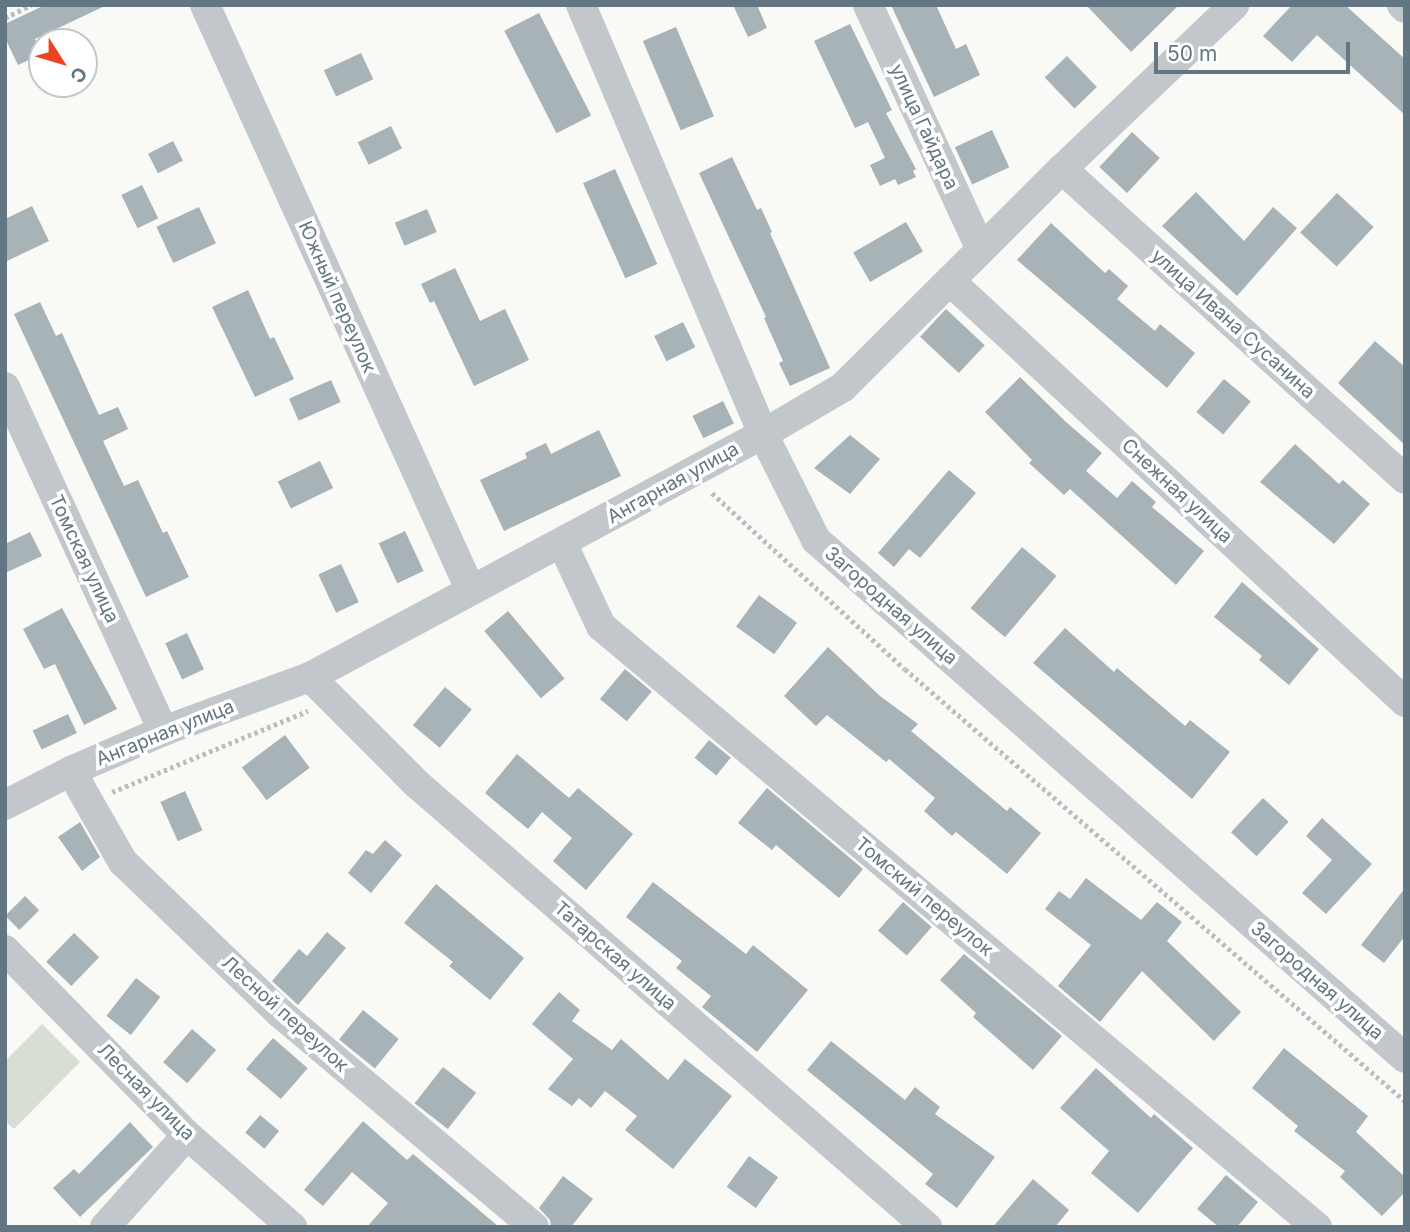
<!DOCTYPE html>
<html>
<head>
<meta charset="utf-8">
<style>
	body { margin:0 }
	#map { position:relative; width:1410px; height:1232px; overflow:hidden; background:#f9f9f6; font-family:Inter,sans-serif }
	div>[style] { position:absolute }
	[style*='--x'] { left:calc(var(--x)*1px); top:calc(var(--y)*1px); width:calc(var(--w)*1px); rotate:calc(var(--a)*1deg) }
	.green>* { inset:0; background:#d9ded5 }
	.building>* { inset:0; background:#a8b3b8; transform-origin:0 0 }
	.path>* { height:4.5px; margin-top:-2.25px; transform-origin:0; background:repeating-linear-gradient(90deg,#babec1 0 3.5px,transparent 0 7px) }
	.minor>* { height:30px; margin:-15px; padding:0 15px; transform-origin:15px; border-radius:15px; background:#c2c7cb }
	span { translate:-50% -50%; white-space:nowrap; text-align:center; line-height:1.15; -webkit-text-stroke:7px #fff; paint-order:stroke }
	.street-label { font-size:19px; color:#627783 }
	.frame { position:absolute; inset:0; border:7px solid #627783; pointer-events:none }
	.north { position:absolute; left:28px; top:28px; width:70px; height:70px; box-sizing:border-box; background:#fff; border:2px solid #c0c9cd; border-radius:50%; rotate:127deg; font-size:19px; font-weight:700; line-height:28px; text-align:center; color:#627783 }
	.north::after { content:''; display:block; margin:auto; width:24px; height:32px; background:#ec4323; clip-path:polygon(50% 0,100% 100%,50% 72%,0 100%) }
	.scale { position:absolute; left:1154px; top:42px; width:196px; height:32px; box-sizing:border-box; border:4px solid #627783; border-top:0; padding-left:9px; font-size:21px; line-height:24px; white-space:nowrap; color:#627783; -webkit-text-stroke:5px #fff; paint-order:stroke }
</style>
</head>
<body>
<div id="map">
	<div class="green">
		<div style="clip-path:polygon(42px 1024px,80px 1062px,14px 1129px,5px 1121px,5px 1061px)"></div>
	</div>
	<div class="building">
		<div style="clip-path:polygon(45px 5px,107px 5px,35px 39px,42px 54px,18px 65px,5px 38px,5px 24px)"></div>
		<div style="clip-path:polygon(733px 5px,757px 5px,767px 28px,748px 37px)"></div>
		<div style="clip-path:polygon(891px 5px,936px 5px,956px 49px,966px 44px,980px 75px,934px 97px)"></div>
		<div style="clip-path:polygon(1086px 5px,1179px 5px,1131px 52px)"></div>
		<div style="clip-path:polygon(1292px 5px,1345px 5px,1405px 59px,1405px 115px,1317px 35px,1292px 62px,1263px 36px)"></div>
		<div style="left:539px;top:13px;width:115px;height:39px;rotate:63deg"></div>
		<div style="clip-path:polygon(850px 24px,892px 110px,886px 113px,916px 169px,913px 171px,916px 177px,898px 185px,895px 179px,880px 186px,870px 165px,885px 158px,868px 122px,855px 128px,814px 41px)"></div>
		<div style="left:676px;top:27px;width:97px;height:36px;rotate:67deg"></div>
		<div style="left:361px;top:53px;width:29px;height:41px;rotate:65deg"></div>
		<div style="left:1067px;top:56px;width:43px;height:31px;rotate:46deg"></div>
		<div style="left:391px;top:126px;width:25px;height:37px;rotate:64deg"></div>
		<div style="left:992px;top:130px;width:41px;height:41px;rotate:65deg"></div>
		<div style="left:1132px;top:132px;width:38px;height:48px;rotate:43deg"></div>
		<div style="left:173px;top:141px;width:22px;height:28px;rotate:63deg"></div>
		<div style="clip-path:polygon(732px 157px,757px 210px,761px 208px,772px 232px,770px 233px,830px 368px,790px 386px,779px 363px,783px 361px,764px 318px,766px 317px,699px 173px)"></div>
		<div style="left:615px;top:169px;width:104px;height:35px;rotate:66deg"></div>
		<div style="left:142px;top:185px;width:37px;height:23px;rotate:64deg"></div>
		<div style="clip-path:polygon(1196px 192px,1244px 241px,1273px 207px,1297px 228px,1237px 296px,1162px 226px)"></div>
		<div style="left:1337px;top:193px;width:50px;height:54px;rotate:43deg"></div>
		<div style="clip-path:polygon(32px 206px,49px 241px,5px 262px,5px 219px)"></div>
		<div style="left:199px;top:207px;width:40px;height:47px;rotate:65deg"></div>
		<div style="left:427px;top:209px;width:25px;height:35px;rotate:67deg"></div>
		<div style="left:906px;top:222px;width:34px;height:61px;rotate:60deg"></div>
		<div style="clip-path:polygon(1051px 223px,1105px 273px,1109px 269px,1128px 286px,1117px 299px,1155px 331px,1160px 324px,1195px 353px,1167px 388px,1017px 260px)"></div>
		<div style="clip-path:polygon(455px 268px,480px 321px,505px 309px,529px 360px,474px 386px,434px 301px,430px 303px,421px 284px)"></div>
		<div style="clip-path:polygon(248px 290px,270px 339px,274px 337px,294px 379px,255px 397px,212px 307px)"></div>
		<div style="clip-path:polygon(40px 302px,56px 336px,62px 333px,99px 415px,118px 407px,128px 429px,103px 441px,124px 486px,138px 480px,163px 533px,167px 531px,189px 577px,146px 597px,14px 314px)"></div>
		<div style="left:946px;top:309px;width:53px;height:38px;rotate:43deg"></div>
		<div style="left:683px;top:322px;width:28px;height:32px;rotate:64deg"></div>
		<div style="clip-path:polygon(1375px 341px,1405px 367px,1405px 445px,1338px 383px)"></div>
		<div style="clip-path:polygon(1020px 377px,1066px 422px,1102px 453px,1086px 471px,1117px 498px,1132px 481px,1156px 502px,1152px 507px,1204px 551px,1176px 585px,1070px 489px,1064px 495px,1029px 463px,1032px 460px,985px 412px)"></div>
		<div style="left:1224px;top:379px;width:35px;height:43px;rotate:40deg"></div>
		<div style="left:331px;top:380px;width:24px;height:46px;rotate:66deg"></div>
		<div style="left:723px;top:401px;width:25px;height:34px;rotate:64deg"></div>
		<div style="clip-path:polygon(599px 430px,621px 476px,504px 531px,480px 480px,527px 458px,525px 453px,546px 443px,551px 454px)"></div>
		<div style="clip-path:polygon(850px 435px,880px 459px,850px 494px,814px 468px)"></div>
		<div style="clip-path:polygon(1295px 444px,1339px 484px,1343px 480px,1370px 504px,1334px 544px,1260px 482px)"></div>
		<div style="left:320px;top:461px;width:30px;height:47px;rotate:64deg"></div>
		<div style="clip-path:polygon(949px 470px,976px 493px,920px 558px,909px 549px,894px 567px,878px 553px)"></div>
		<div style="left:405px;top:531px;width:44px;height:29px;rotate:65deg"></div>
		<div style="clip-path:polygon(30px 532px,42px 556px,5px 573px,5px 544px)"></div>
		<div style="left:1022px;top:547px;width:45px;height:80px;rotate:40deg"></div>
		<div style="left:341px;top:564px;width:42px;height:25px;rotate:65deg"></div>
		<div style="clip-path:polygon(1242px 582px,1319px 649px,1289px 685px,1259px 660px,1262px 656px,1214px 617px)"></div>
		<div style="left:759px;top:595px;width:47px;height:39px;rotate:36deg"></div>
		<div style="clip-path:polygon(62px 608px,117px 709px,84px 725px,55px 664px,44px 669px,23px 629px)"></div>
		<div style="left:508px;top:611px;width:88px;height:31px;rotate:50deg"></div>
		<div style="clip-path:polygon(1065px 628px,1114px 672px,1117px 668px,1185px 726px,1190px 720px,1230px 752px,1192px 799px,1033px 663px)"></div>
		<div style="left:187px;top:633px;width:40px;height:24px;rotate:65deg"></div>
		<div style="clip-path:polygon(828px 647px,880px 696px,918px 724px,911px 731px,1007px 811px,1010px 807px,1041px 833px,1007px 874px,956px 832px,952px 836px,924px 811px,935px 798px,889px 759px,886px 762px,827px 715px,816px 726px,784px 696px)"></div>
		<div style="left:625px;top:669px;width:35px;height:39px;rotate:40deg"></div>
		<div style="left:445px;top:687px;width:35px;height:50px;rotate:40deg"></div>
		<div style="left:68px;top:714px;width:21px;height:39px;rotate:65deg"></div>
		<div style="left:285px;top:735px;width:41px;height:54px;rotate:53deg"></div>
		<div style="left:709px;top:740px;width:28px;height:23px;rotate:39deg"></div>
		<div style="clip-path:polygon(517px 754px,569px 798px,578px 788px,633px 834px,586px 890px,553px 861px,572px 838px,542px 812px,528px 829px,485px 793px)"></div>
		<div style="clip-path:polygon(767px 788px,863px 869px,839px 898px,776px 845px,772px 850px,738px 823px)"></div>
		<div style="left:185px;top:791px;width:43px;height:27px;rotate:66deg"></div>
		<div style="left:1263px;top:798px;width:35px;height:47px;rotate:43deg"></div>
		<div style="clip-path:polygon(1322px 818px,1372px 864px,1326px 914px,1302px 893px,1332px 860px,1306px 836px)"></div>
		<div style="clip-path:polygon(80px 822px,100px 857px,82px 871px,58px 837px)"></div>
		<div style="clip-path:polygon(385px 840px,402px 855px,371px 893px,348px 873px,366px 850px,373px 854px)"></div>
		<div style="clip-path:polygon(1086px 878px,1141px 920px,1157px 902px,1182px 922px,1167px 941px,1241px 1012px,1214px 1041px,1142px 971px,1100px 1022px,1058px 986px,1091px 945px,1045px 909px,1059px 891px,1070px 899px)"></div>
		<div style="clip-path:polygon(653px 882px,746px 954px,753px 945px,808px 990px,757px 1052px,702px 1007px,711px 996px,676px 968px,682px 961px,626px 917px)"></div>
		<div style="clip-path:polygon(436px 884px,524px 958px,490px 1000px,449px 966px,453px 962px,404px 923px)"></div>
		<div style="clip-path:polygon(1405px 888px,1405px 936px,1384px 963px,1361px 945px)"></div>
		<div style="left:25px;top:896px;width:20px;height:28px;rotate:45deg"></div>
		<div style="left:903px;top:902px;width:38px;height:38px;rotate:41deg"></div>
		<div style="clip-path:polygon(327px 932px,346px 948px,298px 1005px,272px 981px,299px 949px,307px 956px)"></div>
		<div style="left:74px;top:933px;width:35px;height:40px;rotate:44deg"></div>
		<div style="clip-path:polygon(964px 954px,1062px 1036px,1033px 1070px,973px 1017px,976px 1013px,940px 980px)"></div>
		<div style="left:136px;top:978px;width:31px;height:48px;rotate:38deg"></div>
		<div style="clip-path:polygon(559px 992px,580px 1010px,572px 1021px,612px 1050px,621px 1039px,668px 1080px,685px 1059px,732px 1096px,673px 1169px,625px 1130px,637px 1116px,605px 1091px,591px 1108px,579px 1098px,572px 1106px,548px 1089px,573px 1059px,532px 1024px)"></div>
		<div style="left:363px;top:1010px;width:46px;height:38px;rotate:39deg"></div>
		<div style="left:192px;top:1029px;width:32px;height:44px;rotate:41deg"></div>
		<div style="left:273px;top:1038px;width:46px;height:41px;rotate:41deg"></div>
		<div style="clip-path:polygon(831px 1041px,905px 1100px,915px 1087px,940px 1107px,935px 1114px,995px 1157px,957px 1208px,925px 1184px,933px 1174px,807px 1070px)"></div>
		<div style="clip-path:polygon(1284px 1048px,1368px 1116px,1356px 1132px,1405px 1177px,1405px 1192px,1382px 1216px,1340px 1177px,1345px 1171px,1294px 1131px,1298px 1126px,1252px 1088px)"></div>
		<div style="left:443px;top:1067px;width:42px;height:46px;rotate:38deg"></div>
		<div style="clip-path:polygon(1096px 1068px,1151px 1118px,1154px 1114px,1193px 1148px,1138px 1213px,1091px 1173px,1109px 1151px,1060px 1108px)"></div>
		<div style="left:260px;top:1115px;width:25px;height:23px;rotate:40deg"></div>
		<div style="clip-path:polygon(363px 1121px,407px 1160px,413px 1154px,499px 1227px,367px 1227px,388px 1203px,352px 1172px,323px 1206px,304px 1190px)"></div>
		<div style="clip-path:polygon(130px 1122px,153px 1147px,80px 1217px,53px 1188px,74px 1169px,79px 1174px)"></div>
		<div style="left:749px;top:1156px;width:36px;height:38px;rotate:36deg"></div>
		<div style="clip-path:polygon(1226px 1175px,1258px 1202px,1237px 1227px,1219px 1227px,1197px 1209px)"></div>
		<div style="clip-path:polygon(563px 1176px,593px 1199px,571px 1227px,551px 1227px,550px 1220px,539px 1208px)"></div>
		<div style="clip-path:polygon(1033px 1179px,1069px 1210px,1055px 1227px,993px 1227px)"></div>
	</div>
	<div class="path">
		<div style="--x:5;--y:18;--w:29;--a:-27"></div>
		<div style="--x:712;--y:493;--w:261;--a:42.4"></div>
		<div style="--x:905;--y:669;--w:661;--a:40.83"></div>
		<div style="--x:112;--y:792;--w:212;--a:-22.5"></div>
	</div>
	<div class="minor">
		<div style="--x:205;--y:5;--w:641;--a:65.59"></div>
		<div style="--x:581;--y:5;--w:466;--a:67"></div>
		<div style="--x:763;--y:434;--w:119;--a:63.4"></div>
		<div style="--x:816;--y:540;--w:784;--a:41.33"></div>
		<div style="--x:868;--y:5;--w:269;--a:65.2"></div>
		<div style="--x:1402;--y:5;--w:4;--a:45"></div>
		<div style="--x:1062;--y:169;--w:462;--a:42.1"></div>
		<div style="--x:950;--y:281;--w:620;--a:42.78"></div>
		<div style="--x:5;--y:387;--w:379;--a:65.3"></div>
		<div style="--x:562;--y:543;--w:92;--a:64.8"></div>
		<div style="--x:601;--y:626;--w:935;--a:40.01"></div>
		<div style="--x:310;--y:677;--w:151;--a:45"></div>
		<div style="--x:417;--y:784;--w:676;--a:40.98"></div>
		<div style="--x:71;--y:771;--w:105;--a:60.3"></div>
		<div style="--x:123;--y:862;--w:218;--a:43.9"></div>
		<div style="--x:280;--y:1013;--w:332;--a:40.1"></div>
		<div style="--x:5;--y:805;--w:74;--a:-27.3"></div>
		<div style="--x:71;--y:771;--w:100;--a:-23.5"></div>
		<div style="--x:163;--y:731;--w:157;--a:-20.2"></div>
		<div style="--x:310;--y:677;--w:514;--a:-28.21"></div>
		<div style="--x:763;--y:434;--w:93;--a:-30.4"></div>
		<div style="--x:843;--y:387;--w:309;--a:-44.9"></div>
		<div style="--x:1062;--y:169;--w:238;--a:-43.6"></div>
		<div style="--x:5;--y:950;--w:260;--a:45.5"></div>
		<div style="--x:187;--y:1135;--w:140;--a:41.2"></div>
		<div style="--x:105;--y:1227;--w:123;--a:-48.3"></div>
	</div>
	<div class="street-label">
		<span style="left:924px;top:127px;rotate:65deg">улица Гайдара</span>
		<span style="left:337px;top:297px;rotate:66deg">Южный переулок</span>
		<span style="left:1233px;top:324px;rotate:42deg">улица Ивана Сусанина</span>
		<span style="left:673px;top:483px;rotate:-29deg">Ангарная улица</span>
		<span style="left:1177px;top:491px;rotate:43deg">Снежная улица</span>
		<span style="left:84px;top:559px;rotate:65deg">Томская улица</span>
		<span style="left:891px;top:606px;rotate:41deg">Загородная улица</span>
		<span style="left:165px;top:733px;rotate:-22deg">Ангарная улица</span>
		<span style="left:924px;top:897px;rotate:40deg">Томский переулок</span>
		<span style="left:615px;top:956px;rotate:41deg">Татарская улица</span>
		<span style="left:1317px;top:981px;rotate:41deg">Загородная улица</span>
		<span style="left:285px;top:1014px;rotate:42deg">Лесной переулок</span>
		<span style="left:146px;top:1092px;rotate:45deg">Лесная улица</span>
	</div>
	<div class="frame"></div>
	<div class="north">С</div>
	<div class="scale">50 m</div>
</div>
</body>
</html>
